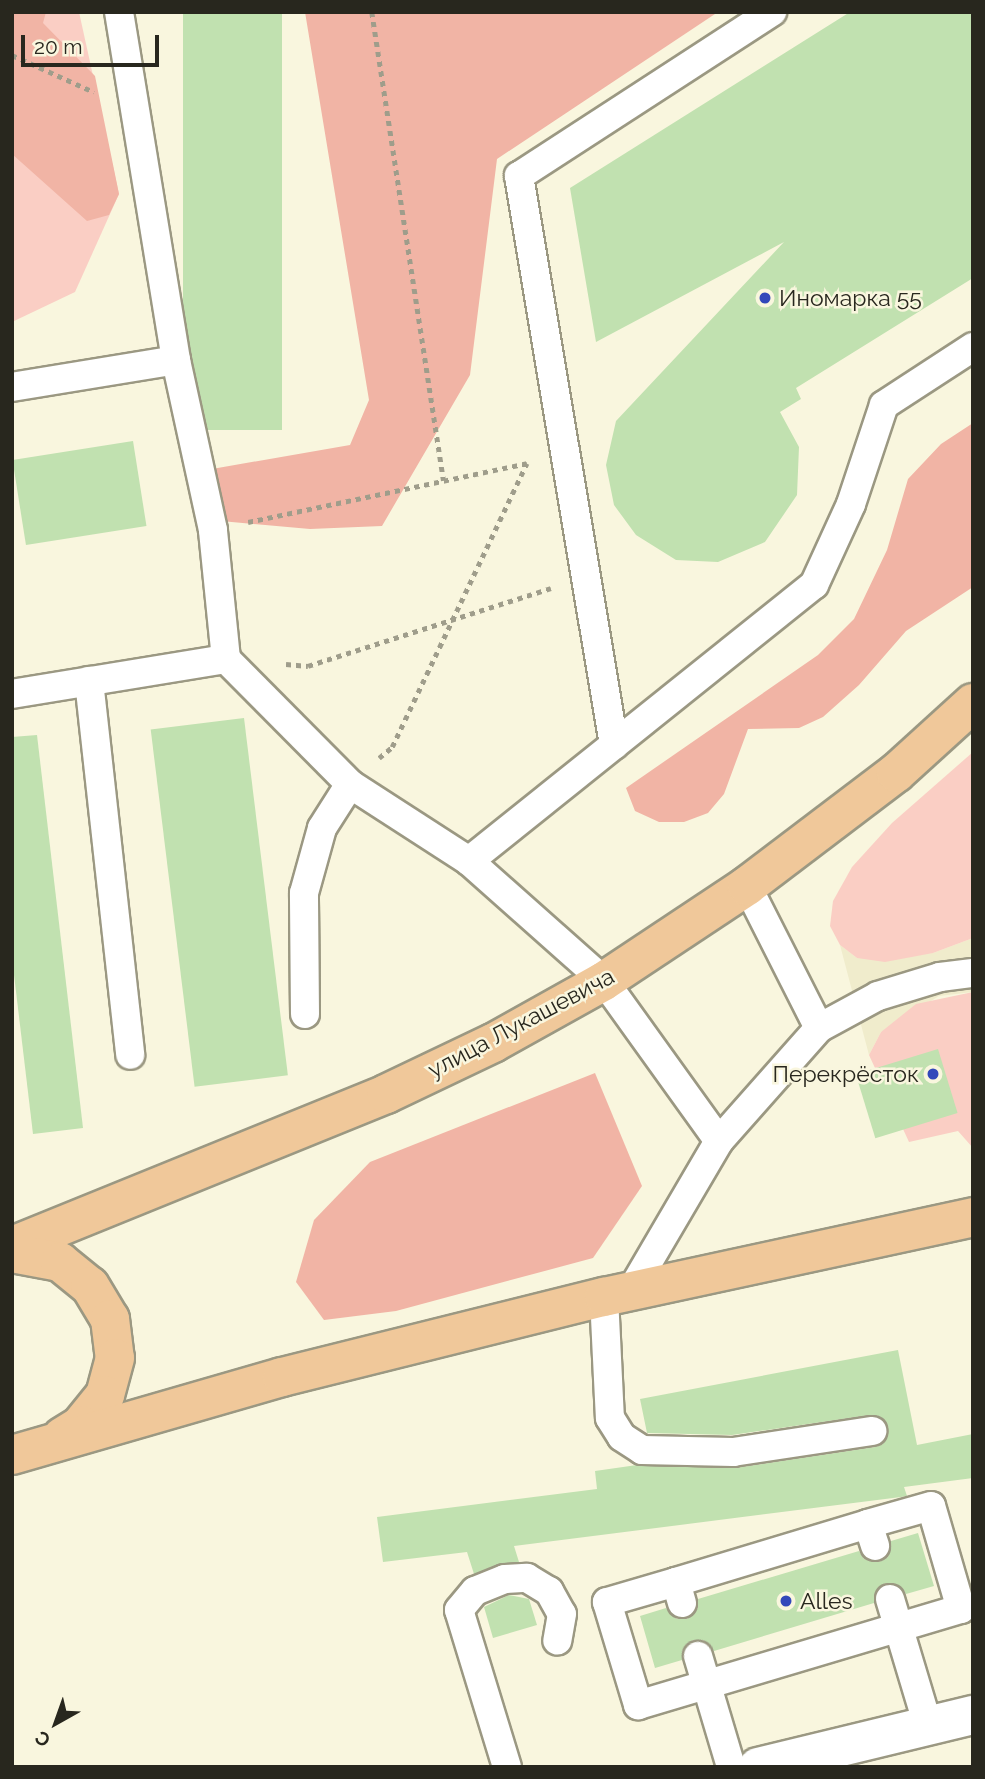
<!DOCTYPE html>
<html>
<head>
<meta charset="utf-8">
<style>
	body { margin:0 }
	#map { position:relative; width:985px; height:1779px; overflow:hidden; background:#f9f6de; font-family:Raleway,sans-serif }
	div>[style] { position:absolute }
	[style*='--x'] { left:calc(var(--x)*1px); top:calc(var(--y)*1px); width:calc(var(--w)*1px); rotate:calc(var(--a)*1deg) }
	.built>* { inset:0; background:#f0eccc }
	.green>* { inset:0; background:#facec4 }
	.forest>* { inset:0; background:#f1b4a5 }
	.building>* { inset:0; background:#c1e1b0; transform-origin:0 0 }
	.path>* { height:4.5px; margin-top:-2.25px; transform-origin:0; background:repeating-linear-gradient(90deg,#9f9d8b 0 5px,transparent 0 10px) }
	.roads { filter:drop-shadow(2px 0 #9b9882) drop-shadow(-2px 0 #9b9882) drop-shadow(0 2px #9b9882) drop-shadow(0 -2px #9b9882) }
	.lane>* { height:28px; margin:-14px; padding:0 14px; transform-origin:14px; border-radius:14px; background:#fff }
	.street>* { height:38px; margin:-19px; padding:0 19px; transform-origin:19px; border-radius:19px; background:#fff }
	.primary>* { height:38px; margin:-19px; padding:0 19px; transform-origin:19px; border-radius:19px; background:#f0c89a }
	.dots>* { width:19px; height:19px; translate:-50% -50%; box-sizing:border-box; border:4px solid #f9f6de; border-radius:50% }
	span { translate:-50% -50%; white-space:nowrap; text-align:center; line-height:1.15; -webkit-text-stroke:5px #f9f6de; paint-order:stroke }
	.poi-label { font-size:23px; color:#28271e }
	.left { translate:0 -50%; text-align:left }
	.right { translate:-100% -50%; text-align:right }
	.street-label { font-size:23px; color:#28271e }
	.frame { position:absolute; inset:0; border:14px solid #28271e; pointer-events:none }
	.north { position:absolute; left:21px; top:1688px; width:70px; height:70px; -webkit-text-stroke:5px #f9f6de; paint-order:stroke; rotate:220deg; font-size:19px; font-weight:700; line-height:28px; text-align:center; color:#28271e }
	.north::after { content:''; display:block; margin:auto; width:24px; height:32px; background:#28271e; clip-path:polygon(50% 0,100% 100%,50% 72%,0 100%) }
	.scale { position:absolute; left:21px; top:35px; width:138px; height:32px; box-sizing:border-box; border:4px solid #28271e; border-top:0; padding-left:9px; font-size:21px; line-height:24px; white-space:nowrap; color:#28271e; -webkit-text-stroke:5px #f9f6de; paint-order:stroke }
</style>
</head>
<body>
<div id="map">
	<div class="built">
		<div style="clip-path:polygon(973px 938px,973px 992px,939px 996px,881px 1032px,869px 1055px,840px 945px,857px 958px,933px 953px)"></div>
	</div>
	<div class="green">
		<div style="clip-path:polygon(12px 12px,79px 12px,119px 194px,75px 292px,12px 322px)"></div>
		<div style="clip-path:polygon(973px 752px,973px 938px,933px 953px,885px 962px,857px 958px,840px 945px,830px 926px,833px 901px,852px 867px,892px 823px)"></div>
		<div style="clip-path:polygon(973px 992px,973px 1148px,958px 1131px,909px 1142px,869px 1055px,881px 1032px,916px 1004px)"></div>
	</div>
	<div class="forest">
		<div style="clip-path:polygon(12px 12px,46px 12px,43px 23px,95px 76px,119px 194px,109px 215px,87px 221px,12px 154px)"></div>
		<div style="clip-path:polygon(305px 12px,718px 12px,497px 159px,470px 375px,382px 526px,310px 529px,221px 521px,212px 469px,350px 445px,369px 400px)"></div>
		<div style="clip-path:polygon(973px 423px,973px 587px,906px 631px,859px 685px,823px 717px,799px 728px,748px 729px,724px 794px,708px 813px,684px 822px,659px 822px,635px 811px,626px 788px,818px 655px,854px 619px,887px 550px,908px 479px,941px 444px)"></div>
		<div style="clip-path:polygon(595px 1073px,642px 1186px,593px 1258px,396px 1311px,324px 1320px,296px 1282px,314px 1220px,370px 1162px)"></div>
	</div>
	<div class="building">
		<div style="left:183px;top:12px;width:99px;height:418px"></div>
		<div style="clip-path:polygon(850px 12px,973px 12px,973px 278px,796px 388px,801px 399px,780px 412px,799px 447px,797px 495px,765px 542px,718px 562px,676px 560px,636px 535px,614px 505px,606px 465px,616px 421px,784px 242px,596px 342px,570px 188px)"></div>
		<div style="left:133px;top:441px;width:86px;height:122px;rotate:81deg"></div>
		<div style="left:244px;top:718px;width:360px;height:94px;rotate:83deg"></div>
		<div style="clip-path:polygon(37px 735px,83px 1128px,33px 1134px,12px 958px,12px 737px)"></div>
		<div style="left:938px;top:1049px;width:67px;height:86px;rotate:73deg"></div>
		<div style="clip-path:polygon(898px 1350px,917px 1445px,973px 1434px,973px 1478px,904px 1487px,907px 1496px,901px 1497px,514px 1546px,519px 1562px,474px 1574px,467px 1552px,383px 1562px,377px 1517px,597px 1489px,595px 1471px,637px 1465px,735px 1468px,875px 1447px,883px 1444px,888px 1429px,885px 1420px,870px 1415px,732px 1435px,647px 1433px,640px 1399px)"></div>
		<div style="clip-path:polygon(918px 1533px,934px 1586px,906px 1594px,901px 1587px,886px 1583px,878px 1588px,874px 1603px,714px 1651px,703px 1640px,693px 1640px,682px 1651px,682px 1660px,655px 1668px,640px 1616px,666px 1608px,677px 1619px,687px 1619px,698px 1608px,698px 1599px,859px 1551px,864px 1559px,879px 1562px,888px 1557px,891px 1541px)"></div>
		<div style="clip-path:polygon(509px 1595px,529px 1599px,537px 1625px,493px 1638px,484px 1607px)"></div>
	</div>
	<div class="path">
		<div style="--x:372;--y:12;--w:474;--a:81.3"></div>
		<div style="--x:12;--y:55;--w:90;--a:24.3"></div>
		<div style="--x:248;--y:522;--w:285;--a:-11.9"></div>
		<div style="--x:286;--y:664;--w:22;--a:5"></div>
		<div style="--x:308;--y:666;--w:255;--a:-17.8"></div>
		<div style="--x:379;--y:758;--w:17;--a:-40"></div>
		<div style="--x:392;--y:747;--w:314;--a:-64.6"></div>
	</div>
	<div class="roads">
		<div class="lane">
			<div style="--x:12;--y:387;--w:166;--a:-9.3"></div>
			<div style="--x:226;--y:659;--w:176;--a:45.2"></div>
			<div style="--x:350;--y:784;--w:142;--a:32.9"></div>
			<div style="--x:469;--y:861;--w:181;--a:41.6"></div>
			<div style="--x:604;--y:981;--w:197;--a:54.3"></div>
			<div style="--x:89;--y:681;--w:376;--a:83.7"></div>
			<div style="--x:12;--y:694;--w:217;--a:-9.3"></div>
			<div style="--x:226;--y:659;--w:130;--a:-95.8"></div>
			<div style="--x:213;--y:530;--w:174;--a:-102.3"></div>
			<div style="--x:176;--y:360;--w:353;--a:-99.3"></div>
			<div style="--x:614;--y:745;--w:577;--a:-99.48"></div>
			<div style="--x:519;--y:176;--w:302;--a:-33"></div>
			<div style="--x:469;--y:861;--w:442;--a:-38.7"></div>
			<div style="--x:814;--y:585;--w:89;--a:-65.4"></div>
			<div style="--x:851;--y:504;--w:104;--a:-71.6"></div>
			<div style="--x:884;--y:405;--w:106;--a:-33.1"></div>
			<div style="--x:747;--y:886;--w:159;--a:63.1"></div>
			<div style="--x:305;--y:1014;--w:121;--a:-90.5"></div>
			<div style="--x:304;--y:893;--w:67;--a:-74.5"></div>
			<div style="--x:322;--y:828;--w:52;--a:-57.5"></div>
			<div style="--x:631;--y:1291;--w:174;--a:-59.6"></div>
			<div style="--x:719;--y:1141;--w:151;--a:-48.5"></div>
			<div style="--x:819;--y:1028;--w:67;--a:-28.5"></div>
			<div style="--x:878;--y:996;--w:65;--a:-17"></div>
			<div style="--x:940;--y:977;--w:33;--a:-7"></div>
			<div style="--x:604;--y:1297;--w:121;--a:87.2"></div>
			<div style="--x:610;--y:1418;--w:22;--a:58"></div>
			<div style="--x:622;--y:1437;--w:24;--a:33"></div>
			<div style="--x:642;--y:1450;--w:91;--a:1.3"></div>
			<div style="--x:733;--y:1452;--w:141;--a:-8.6"></div>
			<div style="--x:676;--y:1582;--w:72;--a:163.8"></div>
			<div style="--x:607;--y:1602;--w:108;--a:73.2"></div>
			<div style="--x:638;--y:1705;--w:337;--a:-16.6"></div>
			<div style="--x:961;--y:1609;--w:107;--a:-106.2"></div>
			<div style="--x:931;--y:1506;--w:66;--a:164.1"></div>
			<div style="--x:890;--y:1599;--w:133;--a:73.3"></div>
			<div style="--x:682;--y:1603;--w:22;--a:-106"></div>
			<div style="--x:676;--y:1582;--w:201;--a:-16.8"></div>
			<div style="--x:868;--y:1524;--w:23;--a:72"></div>
			<div style="--x:698;--y:1656;--w:116;--a:73.4"></div>
			<div style="--x:507;--y:1767;--w:164;--a:-107"></div>
			<div style="--x:459;--y:1610;--w:25;--a:-50"></div>
			<div style="--x:475;--y:1591;--w:32;--a:-22"></div>
			<div style="--x:505;--y:1579;--w:22;--a:-3"></div>
			<div style="--x:527;--y:1578;--w:26;--a:31"></div>
			<div style="--x:549;--y:1591;--w:26;--a:61"></div>
			<div style="--x:562;--y:1614;--w:27;--a:100"></div>
		</div>
		<div class="street">
			<div style="--x:758;--y:1767;--w:221;--a:-13.6"></div>
		</div>
		<div class="primary">
			<div style="--x:12;--y:1246;--w:404;--a:-22.1"></div>
			<div style="--x:386;--y:1094;--w:119;--a:-25.5"></div>
			<div style="--x:493;--y:1043;--w:127;--a:-29.2"></div>
			<div style="--x:604;--y:981;--w:172;--a:-33.6"></div>
			<div style="--x:747;--y:886;--w:187;--a:-37.2"></div>
			<div style="--x:896;--y:773;--w:104;--a:-42.3"></div>
			<div style="--x:12;--y:1253;--w:49;--a:10.6"></div>
			<div style="--x:60;--y:1262;--w:38;--a:39"></div>
			<div style="--x:90;--y:1286;--w:39;--a:59"></div>
			<div style="--x:110;--y:1319;--w:39;--a:83"></div>
			<div style="--x:115;--y:1358;--w:38;--a:105"></div>
			<div style="--x:105;--y:1395;--w:38;--a:129"></div>
			<div style="--x:81;--y:1425;--w:22;--a:148"></div>
			<div style="--x:12;--y:1455;--w:281;--a:-16.1"></div>
			<div style="--x:282;--y:1377;--w:332;--a:-14"></div>
			<div style="--x:604;--y:1297;--w:378;--a:-12.2"></div>
		</div>
	</div>
	<div class="dots">
		<div style="left:765px;top:298px;background:#3248ba"></div>
		<div style="left:933px;top:1074px;background:#3248ba"></div>
		<div style="left:786px;top:1601px;background:#3248ba"></div>
	</div>
	<div class="poi-label">
		<span class="left" style="left:779px;top:298px">Иномарка 55</span>
		<span class="right" style="left:919px;top:1074px">Перекрёсток</span>
		<span class="left" style="left:800px;top:1601px">Alles</span>
	</div>
	<div class="street-label">
		<span style="left:521px;top:1023px;rotate:-28deg">улица Лукашевича</span>
	</div>
	<div class="frame"></div>
	<div class="north">С</div>
	<div class="scale">20 m</div>
</div>
</body>
</html>
